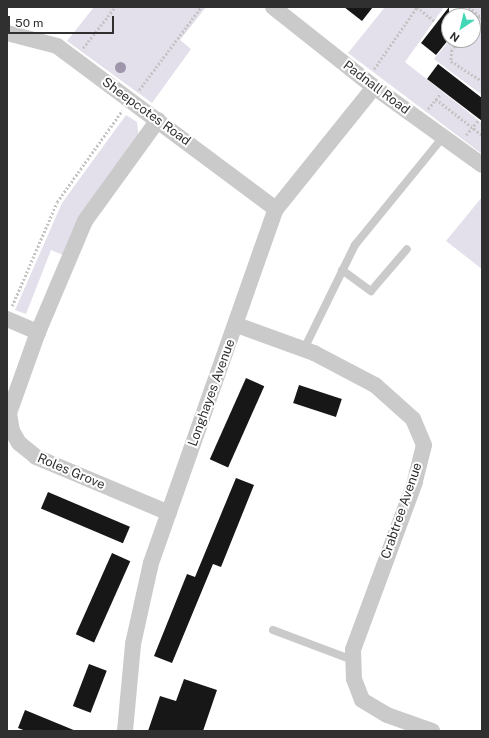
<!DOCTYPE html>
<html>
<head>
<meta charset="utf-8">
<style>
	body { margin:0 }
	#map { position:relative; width:489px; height:738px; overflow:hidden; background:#fff; font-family:"Public Sans",sans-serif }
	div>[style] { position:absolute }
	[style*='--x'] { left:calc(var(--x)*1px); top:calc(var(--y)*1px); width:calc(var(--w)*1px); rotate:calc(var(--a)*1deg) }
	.green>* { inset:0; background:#e3dfeb }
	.building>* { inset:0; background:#171717; transform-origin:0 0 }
	.path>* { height:2.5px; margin-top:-1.25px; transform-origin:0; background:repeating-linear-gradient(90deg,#c4c4c4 0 2px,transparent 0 4px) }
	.service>* { height:8px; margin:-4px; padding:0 4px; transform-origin:4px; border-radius:4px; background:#cacaca }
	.minor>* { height:16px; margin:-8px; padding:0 8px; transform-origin:8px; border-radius:8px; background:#cacaca }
	.trees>* { width:11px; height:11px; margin:-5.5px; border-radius:50%; background:#9f96ac }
	span { translate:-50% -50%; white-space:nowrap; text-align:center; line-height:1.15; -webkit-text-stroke:4px #fff; paint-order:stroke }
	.street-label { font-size:13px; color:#303030 }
	.frame { position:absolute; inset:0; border:8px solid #303030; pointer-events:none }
	.north { position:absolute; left:441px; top:8px; width:40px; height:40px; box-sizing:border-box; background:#fff; border:1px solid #acacac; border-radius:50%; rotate:215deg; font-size:11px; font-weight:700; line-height:16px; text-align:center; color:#303030 }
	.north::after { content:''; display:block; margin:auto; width:14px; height:18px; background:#42d7b6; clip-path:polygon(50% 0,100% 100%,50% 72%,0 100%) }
	.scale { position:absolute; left:8px; top:16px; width:106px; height:18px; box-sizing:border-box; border:2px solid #303030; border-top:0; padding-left:5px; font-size:12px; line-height:14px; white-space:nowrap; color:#303030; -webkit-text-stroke:3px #fff; paint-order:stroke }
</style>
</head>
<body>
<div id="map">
	<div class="green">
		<div style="clip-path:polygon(94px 7px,206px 7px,180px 40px,191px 49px,152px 103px,67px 41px)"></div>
		<div style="clip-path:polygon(385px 7px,444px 7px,405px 62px,482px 123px,482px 154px,348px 53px)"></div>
		<div style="clip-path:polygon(460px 7px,482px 7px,482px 95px,434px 59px,450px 40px,473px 40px,473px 16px)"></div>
		<div style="clip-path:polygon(126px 115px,137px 122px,139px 138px,63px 255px,51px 250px,26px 314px,15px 310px,62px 203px)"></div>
		<div style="clip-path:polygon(482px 197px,482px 269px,446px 241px)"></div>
	</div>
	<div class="building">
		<div style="clip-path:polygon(344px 7px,373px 7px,362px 21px)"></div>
		<div style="clip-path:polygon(449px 7px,449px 39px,436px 55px,421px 43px)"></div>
		<div style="clip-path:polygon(438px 64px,482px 98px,482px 121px,427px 79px)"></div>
		<div style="left:246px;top:378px;width:20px;height:89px;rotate:24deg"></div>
		<div style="left:299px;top:385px;width:45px;height:19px;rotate:18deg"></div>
		<div style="clip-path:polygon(236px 478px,254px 485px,221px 567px,213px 564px,172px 663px,154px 656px,187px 574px,195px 577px)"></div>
		<div style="left:48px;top:492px;width:89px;height:18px;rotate:23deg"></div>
		<div style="left:112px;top:553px;width:20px;height:89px;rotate:24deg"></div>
		<div style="left:89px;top:664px;width:19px;height:45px;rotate:21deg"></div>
		<div style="clip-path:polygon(184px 679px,217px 690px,203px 731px,148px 731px,160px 696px,176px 701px)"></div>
		<div style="clip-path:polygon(25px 710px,76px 731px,26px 731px,18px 728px)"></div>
	</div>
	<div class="path">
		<div style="--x:417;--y:7;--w:22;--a:39"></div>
		<div style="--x:469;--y:7;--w:17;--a:40"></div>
		<div style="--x:473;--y:24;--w:10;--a:-53"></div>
		<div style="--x:460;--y:40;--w:13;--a:129"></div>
		<div style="--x:452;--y:50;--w:11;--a:95"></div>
		<div style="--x:451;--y:61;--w:37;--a:33"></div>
		<div style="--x:83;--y:48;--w:52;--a:-52"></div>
		<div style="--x:374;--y:69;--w:75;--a:-55.3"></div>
		<div style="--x:139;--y:90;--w:104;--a:-53.2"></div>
		<div style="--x:436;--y:99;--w:58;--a:38"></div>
		<div style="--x:428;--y:109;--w:19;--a:-51"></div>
		<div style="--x:466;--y:135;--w:19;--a:-51"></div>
		<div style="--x:12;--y:306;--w:113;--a:-66.6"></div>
		<div style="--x:57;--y:202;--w:112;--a:-54.5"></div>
	</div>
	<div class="service">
		<div style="--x:342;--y:270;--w:36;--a:36"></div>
		<div style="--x:371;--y:291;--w:55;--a:-49.4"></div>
		<div style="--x:304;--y:349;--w:116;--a:-63.9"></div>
		<div style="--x:355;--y:245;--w:139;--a:-50.8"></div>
		<div style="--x:273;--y:630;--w:85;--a:20.6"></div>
	</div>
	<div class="minor">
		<div style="--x:273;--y:7;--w:129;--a:38.4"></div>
		<div style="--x:374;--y:87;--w:133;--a:35.8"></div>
		<div style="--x:7;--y:33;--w:52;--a:14.6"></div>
		<div style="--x:57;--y:46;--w:273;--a:36.7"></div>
		<div style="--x:158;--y:120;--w:125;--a:125.9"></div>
		<div style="--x:85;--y:221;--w:121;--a:112.9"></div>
		<div style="--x:38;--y:332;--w:86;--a:109.7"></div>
		<div style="--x:9;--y:413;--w:18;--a:81"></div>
		<div style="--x:12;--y:431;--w:14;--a:60"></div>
		<div style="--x:19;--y:443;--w:22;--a:39"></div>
		<div style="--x:36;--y:457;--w:144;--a:22.8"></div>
		<div style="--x:7;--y:319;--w:34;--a:23"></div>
		<div style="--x:237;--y:325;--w:82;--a:20"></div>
		<div style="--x:314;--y:353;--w:69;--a:27.7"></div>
		<div style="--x:375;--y:385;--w:51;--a:41.8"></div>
		<div style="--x:413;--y:419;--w:28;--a:67"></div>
		<div style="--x:424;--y:445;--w:38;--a:104"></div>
		<div style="--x:415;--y:482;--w:179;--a:110.3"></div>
		<div style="--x:353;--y:650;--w:29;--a:88"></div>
		<div style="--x:354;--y:679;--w:22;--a:69"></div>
		<div style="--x:362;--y:700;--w:29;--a:31"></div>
		<div style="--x:387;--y:715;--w:48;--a:19.6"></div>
		<div style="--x:125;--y:731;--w:87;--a:-84.7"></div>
		<div style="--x:133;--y:644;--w:83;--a:-77.5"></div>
		<div style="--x:151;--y:563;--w:375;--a:-70.6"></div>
		<div style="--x:276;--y:209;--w:156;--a:-51.2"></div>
	</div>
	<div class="trees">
		<div style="left:120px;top:67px"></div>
	</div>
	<div class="street-label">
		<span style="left:376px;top:88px;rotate:37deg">Padnall Road</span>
		<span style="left:146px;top:112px;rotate:36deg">Sheepcotes Road</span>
		<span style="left:212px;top:393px;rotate:-70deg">Longhayes Avenue</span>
		<span style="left:71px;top:472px;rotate:23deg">Roles Grove</span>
		<span style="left:402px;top:511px;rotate:-71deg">Crabtree Avenue</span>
	</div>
	<div class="frame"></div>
	<div class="north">N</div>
	<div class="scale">50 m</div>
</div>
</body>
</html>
